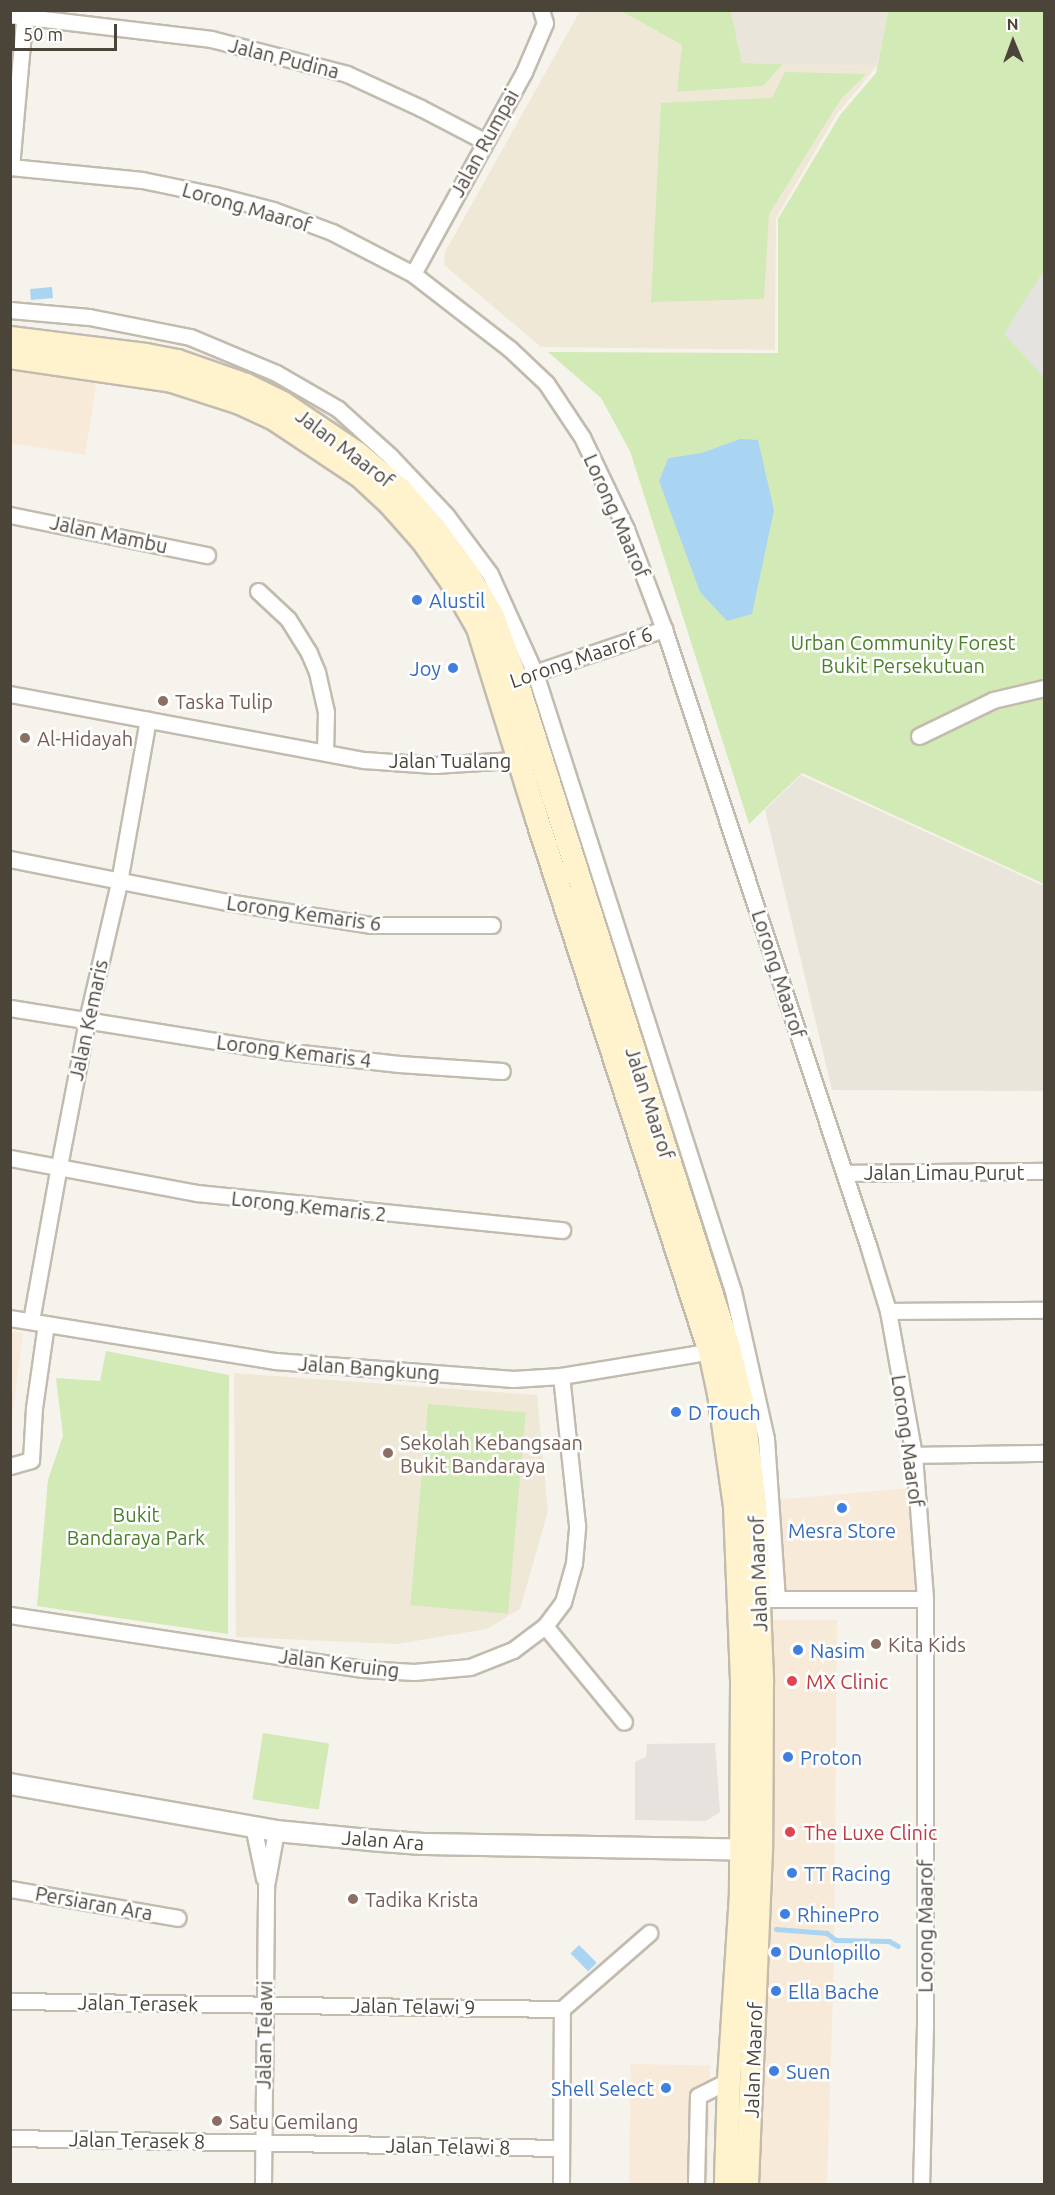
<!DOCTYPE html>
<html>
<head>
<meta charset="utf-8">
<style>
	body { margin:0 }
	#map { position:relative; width:1055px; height:2195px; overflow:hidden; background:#f6f3ec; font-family:Ubuntu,sans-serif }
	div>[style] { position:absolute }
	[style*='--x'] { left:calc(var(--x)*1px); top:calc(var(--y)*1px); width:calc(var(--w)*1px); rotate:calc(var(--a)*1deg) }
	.residential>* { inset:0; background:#eae5da }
	.commercial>* { inset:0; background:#f7ead8; transform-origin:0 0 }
	.industrial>* { inset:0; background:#e6e2dd }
	.education>* { inset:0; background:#efe8d6 }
	.green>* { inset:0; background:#d2eab5; transform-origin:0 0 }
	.parking>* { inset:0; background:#e5e3e0 }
	.water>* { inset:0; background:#a9d4f2; transform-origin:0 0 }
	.stream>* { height:4.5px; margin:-2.25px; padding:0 2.25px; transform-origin:2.25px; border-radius:2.25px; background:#a9d4f2 }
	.roads { filter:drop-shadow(2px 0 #c2bbae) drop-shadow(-2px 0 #c2bbae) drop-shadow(0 2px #c2bbae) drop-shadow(0 -2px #c2bbae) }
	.minor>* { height:15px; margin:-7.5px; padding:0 7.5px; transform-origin:7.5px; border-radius:7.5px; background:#fff }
	.tertiary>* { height:20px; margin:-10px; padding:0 10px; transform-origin:10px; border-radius:10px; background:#fff }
	.secondary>* { height:22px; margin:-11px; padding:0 11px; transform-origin:11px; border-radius:11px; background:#fff3cd }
	.dots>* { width:16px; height:16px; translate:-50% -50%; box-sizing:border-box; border:3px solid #fff; border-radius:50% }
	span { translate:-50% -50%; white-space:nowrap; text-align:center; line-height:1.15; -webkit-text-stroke:5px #fff; paint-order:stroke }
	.street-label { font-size:20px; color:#4b4439 }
	.shop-label { font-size:20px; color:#366cbe }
	.left { translate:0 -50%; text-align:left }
	.right { translate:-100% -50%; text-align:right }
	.park-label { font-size:20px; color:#4a7f2a }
	.education-label { font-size:20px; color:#785e54 }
	.health-label { font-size:20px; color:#be3a42 }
	.frame { position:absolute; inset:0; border:12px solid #4b4439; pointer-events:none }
	.north { position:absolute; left:983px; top:12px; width:60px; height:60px; -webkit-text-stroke:4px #fff; paint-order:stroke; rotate:359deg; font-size:16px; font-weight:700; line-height:24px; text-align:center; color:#4b4439 }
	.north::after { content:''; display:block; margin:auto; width:21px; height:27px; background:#4b4439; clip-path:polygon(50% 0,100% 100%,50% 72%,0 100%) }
	.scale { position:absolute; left:12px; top:24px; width:105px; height:27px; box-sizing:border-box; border:3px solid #4b4439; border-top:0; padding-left:8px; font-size:18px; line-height:21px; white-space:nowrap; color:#4b4439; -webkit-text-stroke:4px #fff; paint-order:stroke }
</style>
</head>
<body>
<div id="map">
	<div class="residential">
		<div style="clip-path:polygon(731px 11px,888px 11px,877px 66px,742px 63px)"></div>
		<div style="clip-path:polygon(801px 775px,1044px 886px,1044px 1091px,832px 1090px,765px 810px)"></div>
	</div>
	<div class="commercial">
		<div style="clip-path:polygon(10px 370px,97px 379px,85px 455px,11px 443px)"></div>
		<div style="clip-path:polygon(11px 1332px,23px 1333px,11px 1426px,10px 1332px)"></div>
		<div style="left:911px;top:1488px;width:104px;height:135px;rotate:85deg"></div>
		<div style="clip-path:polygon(768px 1620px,837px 1620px,834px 1959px,827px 2184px,756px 2184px)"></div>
		<div style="left:631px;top:2064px;width:79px;height:120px;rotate:1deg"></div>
	</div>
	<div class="industrial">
		<div style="clip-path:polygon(715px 1743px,720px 1812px,706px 1821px,635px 1820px,635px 1762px,646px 1757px,647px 1744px)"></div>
	</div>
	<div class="education">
		<div style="clip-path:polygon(580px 11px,621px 11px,682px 45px,678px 92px,763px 86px,783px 64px,877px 66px,837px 114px,776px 218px,775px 350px,541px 347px,444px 265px,445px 252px)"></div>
		<div style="clip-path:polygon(234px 1373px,537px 1395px,548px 1511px,520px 1609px,487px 1629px,397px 1644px,236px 1637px)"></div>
	</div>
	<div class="green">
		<div style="clip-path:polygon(621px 11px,731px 11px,742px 63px,783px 64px,763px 86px,677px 92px,682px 45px)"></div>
		<div style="clip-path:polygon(evenodd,888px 11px,1044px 11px,1044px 884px,802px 773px,749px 824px,630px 451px,601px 398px,548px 352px,778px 353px,778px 219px,840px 115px,876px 73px,888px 11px,740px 439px,680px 532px,659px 481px,668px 458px,701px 453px,740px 439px)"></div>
		<div style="clip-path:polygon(785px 72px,866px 74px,841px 99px,769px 214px,764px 299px,651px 302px,661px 103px,772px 98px)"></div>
		<div style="clip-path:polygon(106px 1351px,229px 1375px,228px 1634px,37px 1606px,48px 1480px,63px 1436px,56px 1378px,100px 1381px)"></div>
		<div style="left:428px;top:1404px;width:98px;height:202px;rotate:5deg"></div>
		<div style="left:263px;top:1733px;width:67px;height:67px;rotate:9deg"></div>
	</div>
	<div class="parking">
		<div style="clip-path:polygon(1044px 270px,1044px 377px,1004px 334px)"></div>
	</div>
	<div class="water">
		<div style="left:52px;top:287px;width:11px;height:22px;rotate:85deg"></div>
		<div style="clip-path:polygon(740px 439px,758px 440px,774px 510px,752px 614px,727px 621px,700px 592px,659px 481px,668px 458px,701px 453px)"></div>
		<div style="left:579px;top:1945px;width:25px;height:12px;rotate:45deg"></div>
	</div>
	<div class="stream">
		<div style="--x:776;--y:1929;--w:51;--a:4.5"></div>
		<div style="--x:827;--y:1933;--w:11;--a:38"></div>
		<div style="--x:836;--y:1940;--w:53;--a:1.1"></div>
		<div style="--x:889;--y:1941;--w:10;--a:29"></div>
	</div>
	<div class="roads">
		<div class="minor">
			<div style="--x:10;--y:15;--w:202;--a:6.8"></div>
			<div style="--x:211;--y:39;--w:140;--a:14.4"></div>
			<div style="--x:347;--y:74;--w:81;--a:24.7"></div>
			<div style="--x:421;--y:108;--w:71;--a:27.6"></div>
			<div style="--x:10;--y:167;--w:133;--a:5.6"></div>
			<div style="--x:142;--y:180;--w:75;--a:11.6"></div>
			<div style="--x:215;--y:195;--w:60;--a:14.5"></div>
			<div style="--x:273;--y:210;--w:63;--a:20.4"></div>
			<div style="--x:332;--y:232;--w:91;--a:27.4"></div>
			<div style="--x:413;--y:274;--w:123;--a:37.7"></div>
			<div style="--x:510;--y:349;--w:50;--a:43.4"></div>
			<div style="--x:546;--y:383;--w:65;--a:56.3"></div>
			<div style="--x:582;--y:437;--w:102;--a:64.4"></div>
			<div style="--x:626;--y:529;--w:107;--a:69.2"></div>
			<div style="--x:664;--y:629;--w:649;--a:71.68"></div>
			<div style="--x:868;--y:1245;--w:69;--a:73.1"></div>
			<div style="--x:888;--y:1311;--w:146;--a:79.8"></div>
			<div style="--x:914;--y:1455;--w:144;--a:85.6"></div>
			<div style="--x:925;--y:1599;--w:426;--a:90"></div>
			<div style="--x:925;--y:2025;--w:159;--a:91.4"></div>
			<div style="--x:11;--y:167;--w:158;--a:-84.9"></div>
			<div style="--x:413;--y:274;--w:230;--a:-61.2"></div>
			<div style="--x:524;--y:72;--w:53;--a:-66.8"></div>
			<div style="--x:545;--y:23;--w:14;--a:-107"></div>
			<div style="--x:10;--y:310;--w:79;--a:5.1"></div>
			<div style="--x:89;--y:317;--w:103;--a:11.2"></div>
			<div style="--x:190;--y:337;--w:93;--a:22.7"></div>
			<div style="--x:276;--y:373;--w:72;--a:30.1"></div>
			<div style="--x:338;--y:409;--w:70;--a:42.1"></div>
			<div style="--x:390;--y:456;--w:81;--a:46.5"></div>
			<div style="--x:446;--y:515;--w:74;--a:53.3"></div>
			<div style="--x:490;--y:574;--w:109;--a:65.6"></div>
			<div style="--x:535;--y:673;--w:649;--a:72.24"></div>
			<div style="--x:733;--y:1291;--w:152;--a:77.4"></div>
			<div style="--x:766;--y:1439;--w:160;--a:86.1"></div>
			<div style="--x:10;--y:515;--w:201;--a:11.5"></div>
			<div style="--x:258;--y:591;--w:41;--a:43"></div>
			<div style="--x:288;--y:619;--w:40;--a:58"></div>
			<div style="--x:309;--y:653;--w:21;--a:67"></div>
			<div style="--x:317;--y:672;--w:41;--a:77.3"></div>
			<div style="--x:326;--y:712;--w:40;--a:91.4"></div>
			<div style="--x:528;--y:675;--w:144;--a:-18.7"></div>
			<div style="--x:10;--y:694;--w:360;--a:10.6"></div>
			<div style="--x:364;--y:760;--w:70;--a:4.1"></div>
			<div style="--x:434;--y:765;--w:92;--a:-3.7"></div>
			<div style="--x:919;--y:736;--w:82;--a:-25.9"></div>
			<div style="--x:993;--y:700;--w:52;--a:-13.2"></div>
			<div style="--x:10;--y:859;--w:221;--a:11.2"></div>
			<div style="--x:227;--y:902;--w:145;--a:9.1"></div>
			<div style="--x:370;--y:925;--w:122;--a:0"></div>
			<div style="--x:10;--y:1008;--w:258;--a:9.1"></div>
			<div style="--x:265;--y:1049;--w:135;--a:6.4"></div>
			<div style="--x:399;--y:1064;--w:103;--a:3.9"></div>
			<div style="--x:10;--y:1158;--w:190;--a:10.6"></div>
			<div style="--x:197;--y:1193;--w:367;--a:5.8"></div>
			<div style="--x:844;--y:1173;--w:200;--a:-0.6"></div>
			<div style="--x:888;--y:1311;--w:156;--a:-0.4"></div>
			<div style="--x:10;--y:1318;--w:268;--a:9.2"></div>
			<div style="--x:275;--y:1361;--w:239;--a:4.3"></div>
			<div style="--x:513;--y:1379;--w:48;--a:-3.6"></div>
			<div style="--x:561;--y:1376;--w:159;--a:-9.4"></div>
			<div style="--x:31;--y:1321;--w:158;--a:-79.8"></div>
			<div style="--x:59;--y:1166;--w:149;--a:-79.1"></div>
			<div style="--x:87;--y:1020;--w:142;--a:-76.9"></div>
			<div style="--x:119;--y:882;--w:165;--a:-79.9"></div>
			<div style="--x:914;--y:1455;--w:130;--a:-0.9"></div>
			<div style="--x:10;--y:1466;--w:22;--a:-16"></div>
			<div style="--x:31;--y:1460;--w:52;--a:-86.7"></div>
			<div style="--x:34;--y:1408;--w:85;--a:-81.9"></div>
			<div style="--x:769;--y:1599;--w:156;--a:0"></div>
			<div style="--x:10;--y:1615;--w:357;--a:8.7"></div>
			<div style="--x:363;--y:1669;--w:51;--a:3.4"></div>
			<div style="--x:414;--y:1672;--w:56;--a:-5.1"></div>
			<div style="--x:470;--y:1667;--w:46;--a:-21.6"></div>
			<div style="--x:513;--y:1650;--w:40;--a:-37"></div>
			<div style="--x:545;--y:1626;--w:30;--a:-53"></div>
			<div style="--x:563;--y:1602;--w:41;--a:-74.2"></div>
			<div style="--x:574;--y:1563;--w:38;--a:-85"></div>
			<div style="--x:577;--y:1525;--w:150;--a:-96.1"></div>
			<div style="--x:545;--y:1626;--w:124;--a:50.5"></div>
			<div style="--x:253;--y:1826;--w:53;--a:78.1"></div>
			<div style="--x:10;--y:1889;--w:170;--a:9.8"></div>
			<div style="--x:10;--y:2001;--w:552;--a:0.83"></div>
			<div style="--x:562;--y:2009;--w:116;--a:-41.1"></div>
			<div style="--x:10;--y:2138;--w:551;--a:1.04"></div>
			<div style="--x:263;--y:2184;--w:298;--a:-89.4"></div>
			<div style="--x:266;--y:1886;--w:56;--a:-79.7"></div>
			<div style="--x:561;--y:2184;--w:175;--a:-89.7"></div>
			<div style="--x:696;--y:2184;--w:88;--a:-88.7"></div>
			<div style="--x:698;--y:2096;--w:35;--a:-27"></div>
		</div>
		<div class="tertiary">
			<div style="--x:10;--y:1784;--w:270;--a:10"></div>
			<div style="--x:276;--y:1831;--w:93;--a:5.5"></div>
			<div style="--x:369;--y:1840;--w:53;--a:4.3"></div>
			<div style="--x:422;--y:1844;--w:334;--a:1"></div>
		</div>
		<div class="secondary">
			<div style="--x:10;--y:338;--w:137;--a:7.1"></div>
			<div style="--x:146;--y:355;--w:32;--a:11"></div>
			<div style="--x:177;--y:361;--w:73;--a:19.2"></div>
			<div style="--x:246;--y:385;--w:41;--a:25.9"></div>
			<div style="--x:283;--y:403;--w:89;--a:34"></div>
			<div style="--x:357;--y:453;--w:57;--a:40.1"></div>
			<div style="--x:401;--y:490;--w:53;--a:48.8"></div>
			<div style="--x:436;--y:530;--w:51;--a:53.8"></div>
			<div style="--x:466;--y:571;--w:52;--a:59"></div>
			<div style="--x:493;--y:616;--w:67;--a:69.9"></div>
			<div style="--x:516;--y:679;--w:702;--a:72.34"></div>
			<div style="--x:729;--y:1348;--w:55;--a:76.2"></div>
			<div style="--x:742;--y:1401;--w:104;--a:82.8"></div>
			<div style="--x:755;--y:1504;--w:178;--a:87.7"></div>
			<div style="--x:762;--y:1682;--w:168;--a:90.3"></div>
			<div style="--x:761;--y:1850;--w:334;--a:92.4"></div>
			<div style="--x:10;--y:357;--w:164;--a:8.4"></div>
			<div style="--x:172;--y:381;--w:71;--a:17.9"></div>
			<div style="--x:240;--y:403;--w:40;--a:25"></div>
			<div style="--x:276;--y:420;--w:101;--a:33.7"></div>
			<div style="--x:360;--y:476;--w:41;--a:43"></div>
			<div style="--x:390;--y:504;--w:48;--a:48.4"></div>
			<div style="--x:422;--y:540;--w:50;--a:54.7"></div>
			<div style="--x:451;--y:581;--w:54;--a:60.1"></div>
			<div style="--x:478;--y:628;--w:200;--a:72.8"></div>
			<div style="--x:537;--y:819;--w:560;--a:72.02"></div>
			<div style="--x:710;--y:1352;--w:43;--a:77.9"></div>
			<div style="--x:719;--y:1394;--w:113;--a:81.9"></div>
			<div style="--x:735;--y:1506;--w:178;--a:87.7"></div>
			<div style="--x:742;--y:1684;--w:210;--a:90.3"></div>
			<div style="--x:741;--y:1894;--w:186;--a:93.7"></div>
			<div style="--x:729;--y:2080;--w:104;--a:91.7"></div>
		</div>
	</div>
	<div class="dots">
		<div style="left:417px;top:600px;background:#3f7fe0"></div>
		<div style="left:453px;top:668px;background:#3f7fe0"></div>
		<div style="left:163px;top:701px;background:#8d6e63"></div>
		<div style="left:25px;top:738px;background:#8d6e63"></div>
		<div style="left:676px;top:1412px;background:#3f7fe0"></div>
		<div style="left:388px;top:1453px;background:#8d6e63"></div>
		<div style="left:842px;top:1508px;background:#3f7fe0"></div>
		<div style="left:876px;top:1644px;background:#8d6e63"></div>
		<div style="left:798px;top:1650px;background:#3f7fe0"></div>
		<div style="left:792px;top:1681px;background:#e0444e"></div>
		<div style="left:788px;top:1757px;background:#3f7fe0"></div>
		<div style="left:790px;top:1832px;background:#e0444e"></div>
		<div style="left:792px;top:1873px;background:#3f7fe0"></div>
		<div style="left:353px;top:1899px;background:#8d6e63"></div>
		<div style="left:785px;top:1914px;background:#3f7fe0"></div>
		<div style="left:776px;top:1952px;background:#3f7fe0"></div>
		<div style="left:776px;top:1991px;background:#3f7fe0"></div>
		<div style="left:774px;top:2071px;background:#3f7fe0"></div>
		<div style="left:666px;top:2088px;background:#3f7fe0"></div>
		<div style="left:217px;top:2121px;background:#8d6e63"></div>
	</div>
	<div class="street-label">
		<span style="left:284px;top:58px;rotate:14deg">Jalan Pudina</span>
		<span style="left:484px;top:143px;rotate:-61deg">Jalan Rumpai</span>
		<span style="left:247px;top:207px;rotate:16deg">Lorong Maarof</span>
		<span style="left:345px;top:448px;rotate:37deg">Jalan Maarof</span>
		<span style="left:617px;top:516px;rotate:66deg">Lorong Maarof</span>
		<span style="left:109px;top:534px;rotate:12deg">Jalan Mambu</span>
		<span style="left:581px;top:657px;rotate:-19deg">Lorong Maarof 6</span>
		<span style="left:450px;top:760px">Jalan Tualang</span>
		<span style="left:304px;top:913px;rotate:8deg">Lorong Kemaris 6</span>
		<span style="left:779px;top:974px;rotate:72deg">Lorong Maarof</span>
		<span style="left:88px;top:1020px;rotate:-78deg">Jalan Kemaris</span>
		<span style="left:294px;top:1051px;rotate:7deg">Lorong Kemaris 4</span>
		<span style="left:650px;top:1103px;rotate:72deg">Jalan Maarof</span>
		<span style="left:944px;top:1172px">Jalan Limau Purut</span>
		<span style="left:309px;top:1206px;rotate:6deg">Lorong Kemaris 2</span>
		<span style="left:369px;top:1368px;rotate:4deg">Jalan Bangkung</span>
		<span style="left:908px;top:1441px;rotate:82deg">Lorong Maarof</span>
		<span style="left:758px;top:1574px;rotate:-92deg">Jalan Maarof</span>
		<span style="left:339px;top:1663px;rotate:7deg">Jalan Keruing</span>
		<span style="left:383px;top:1840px;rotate:4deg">Jalan Ara</span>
		<span style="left:94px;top:1903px;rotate:10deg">Persiaran Ara</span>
		<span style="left:925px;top:1926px;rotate:-90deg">Lorong Maarof</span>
		<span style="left:138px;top:2003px;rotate:1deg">Jalan Terasek</span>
		<span style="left:413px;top:2006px;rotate:1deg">Jalan Telawi 9</span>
		<span style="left:264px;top:2035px;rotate:-89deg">Jalan Telawi</span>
		<span style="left:753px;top:2060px;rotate:-88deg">Jalan Maarof</span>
		<span style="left:137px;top:2140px;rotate:1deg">Jalan Terasek 8</span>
		<span style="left:448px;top:2146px;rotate:1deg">Jalan Telawi 8</span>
	</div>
	<div class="shop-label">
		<span class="left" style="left:429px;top:600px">Alustil</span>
		<span class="right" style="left:441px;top:668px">Joy</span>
		<span class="left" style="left:688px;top:1412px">D Touch</span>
		<span style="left:842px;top:1530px">Mesra Store</span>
		<span class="left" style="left:810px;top:1650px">Nasim</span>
		<span class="left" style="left:800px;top:1757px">Proton</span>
		<span class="left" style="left:804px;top:1873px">TT Racing</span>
		<span class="left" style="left:797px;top:1914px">RhinePro</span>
		<span class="left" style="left:788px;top:1952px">Dunlopillo</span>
		<span class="left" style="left:788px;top:1991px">Ella Bache</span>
		<span class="left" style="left:786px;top:2071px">Suen</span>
		<span class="right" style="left:654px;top:2088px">Shell Select</span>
	</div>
	<div class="park-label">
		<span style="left:903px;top:654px">Urban Community Forest<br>Bukit Persekutuan</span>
		<span style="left:136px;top:1526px">Bukit<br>Bandaraya Park</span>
	</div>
	<div class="education-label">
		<span class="left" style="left:175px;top:701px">Taska Tulip</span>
		<span class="left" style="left:37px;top:738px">Al-Hidayah</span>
		<span class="left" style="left:400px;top:1454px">Sekolah Kebangsaan<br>Bukit Bandaraya</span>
		<span class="left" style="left:888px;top:1644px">Kita Kids</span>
		<span class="left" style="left:365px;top:1899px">Tadika Krista</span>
		<span class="left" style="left:229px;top:2121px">Satu Gemilang</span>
	</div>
	<div class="health-label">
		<span class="left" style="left:806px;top:1681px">MX Clinic</span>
		<span class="left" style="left:804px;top:1832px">The Luxe Clinic</span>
	</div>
	<div class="frame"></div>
	<div class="north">N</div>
	<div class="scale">50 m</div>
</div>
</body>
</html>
